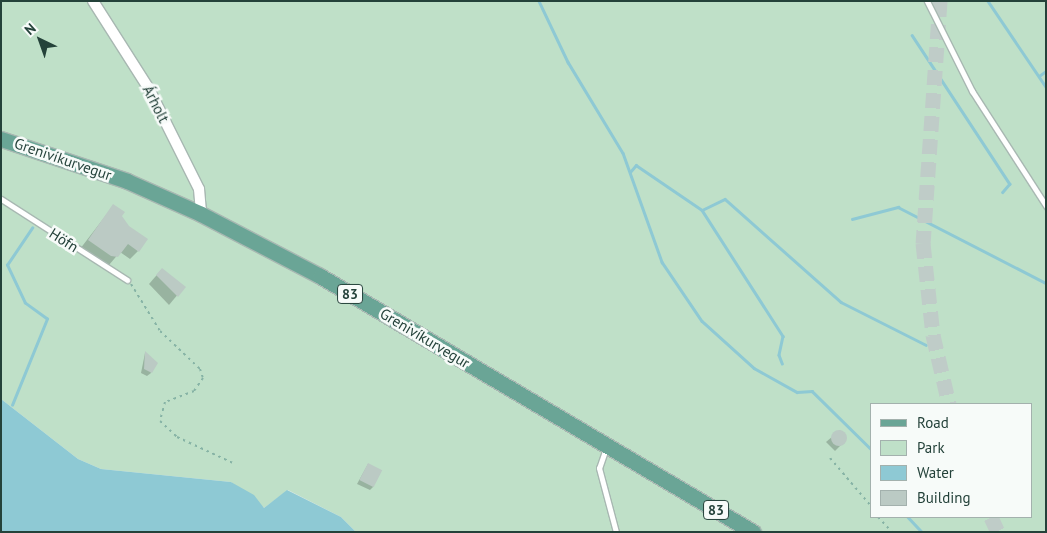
<!DOCTYPE html>
<html>
<head>
<meta charset="utf-8">
<style>
	body { margin:0 }
	#map { position:relative; width:1047px; height:533px; overflow:hidden; background:#e6efeb; font-family:"PT Sans",sans-serif }
	div>[style] { position:absolute }
	[style*='--x'] { left:calc(var(--x)*1px); top:calc(var(--y)*1px); width:calc(var(--w)*1px); rotate:calc(var(--a)*1deg) }
	.green>* { inset:0; background:#bfe0c8 }
	.water>* { inset:0; background:#8ec9d4 }
	.shadow>* { inset:0; background:#0003 }
	.stream>* { height:2.5px; margin:-1.25px; padding:0 1.25px; transform-origin:1.25px; border-radius:1.25px; background:#8ec9d4 }
	.building>* { inset:0; background:#bbcac4; transform-origin:0 0 }
	.round { border-radius:50% }
	.trunk-tunnel>* { height:15px; margin-top:-7.5px; transform-origin:0; background:repeating-linear-gradient(90deg,#bfccc8 0 15px,transparent 0 23px) }
	.path>* { height:2px; margin-top:-1px; transform-origin:0; background:repeating-linear-gradient(90deg,#86b3a5 0 2.5px,transparent 0 6.5px) }
	.roads { filter:drop-shadow(1px 0 #a8b8b2) drop-shadow(-1px 0 #a8b8b2) drop-shadow(0 1px #a8b8b2) drop-shadow(0 -1px #a8b8b2) }
	.service>* { height:5px; margin:-2.5px; padding:0 2.5px; transform-origin:2.5px; border-radius:2.5px; background:#fff }
	.minor>* { height:10px; margin:-5px; padding:0 5px; transform-origin:5px; border-radius:5px; background:#fff }
	.primary>* { height:15px; margin:-7.5px; padding:0 7.5px; transform-origin:7.5px; border-radius:7.5px; background:#6aa596 }
	span { translate:-50% -50%; white-space:nowrap; text-align:center; line-height:1.15; -webkit-text-stroke:5px #f7fbf9; paint-order:stroke }
	.shield-label span { padding:1px 4px; background:#f7fbf9; border:1px solid; border-radius:4px; -webkit-text-stroke-width:0 }
	.shield-label { font-size:14px; color:#24423a; font-weight:700 }
	.street-label { font-size:15px; color:#24423a }
	.frame { position:absolute; inset:0; border:2px solid #24423a; pointer-events:none }
	.legend { position:absolute; left:870px; top:403px; width:162px; height:115px; box-sizing:border-box; background:#f7fbf9; border:1px solid #a3b1ad; margin:0; padding:6px 9px; list-style:none; font-size:15px; color:#24423a }
	.legend li { display:flex; align-items:center; gap:10px; height:25px }
	.legend b { width:25px; border:1px solid #a3b1ad }
	.north { position:absolute; left:15px; top:15px; width:50px; height:50px; -webkit-text-stroke:4px #f7fbf9; paint-order:stroke; rotate:318deg; font-size:14px; font-weight:700; line-height:20px; text-align:center; color:#24423a }
	.north::after { content:''; display:block; margin:auto; width:18px; height:22px; background:#24423a; clip-path:polygon(50% 0,100% 100%,50% 72%,0 100%) }
</style>
</head>
<body>
<div id="map">
	<div class="green">
		<div style="clip-path:polygon(evenodd,1px 1px,1046px 1px,1046px 532px,356px 532px,341px 517px,288px 490px,264px 508px,231px 482px,101px 469px,78px 459px,1px 399px,1px 1px,871px 404px,1031px 404px,1031px 517px,871px 517px,871px 404px)"></div>
	</div>
	<div class="water">
		<div style="clip-path:polygon(1px 399px,78px 459px,101px 469px,231px 482px,254px 495px,264px 508px,287px 490px,341px 517px,356px 532px,1px 532px)"></div>
	</div>
	<div class="shadow">
		<div style="clip-path:polygon(113px 206px,138px 251px,130px 259px,120px 252px,109px 265px,80px 249px)"></div>
		<div style="clip-path:polygon(162px 269px,184px 287px,169px 305px,149px 284px)"></div>
		<div style="clip-path:polygon(145px 353px,151px 373px,147px 376px,141px 373px)"></div>
		<div style="clip-path:polygon(840px 430px,845px 441px,835px 451px,826px 442px)"></div>
		<div style="clip-path:polygon(368px 464px,374px 486px,370px 490px,357px 484px)"></div>
	</div>
	<div class="stream">
		<div style="--x:539;--y:1;--w:68;--a:64.6"></div>
		<div style="--x:568;--y:62;--w:106;--a:58.9"></div>
		<div style="--x:623;--y:153;--w:116;--a:70.3"></div>
		<div style="--x:662;--y:262;--w:71;--a:55.9"></div>
		<div style="--x:702;--y:321;--w:70;--a:42.1"></div>
		<div style="--x:754;--y:368;--w:49;--a:29.2"></div>
		<div style="--x:797;--y:392;--w:15;--a:-4"></div>
		<div style="--x:812;--y:391;--w:83;--a:44.5"></div>
		<div style="--x:988;--y:1;--w:104;--a:56"></div>
		<div style="--x:912;--y:35;--w:178;--a:56.7"></div>
		<div style="--x:1010;--y:184;--w:11;--a:131"></div>
		<div style="--x:1039;--y:76;--w:9;--a:-36"></div>
		<div style="--x:630;--y:172;--w:9;--a:-49"></div>
		<div style="--x:636;--y:165;--w:80;--a:34.3"></div>
		<div style="--x:702;--y:210;--w:150;--a:57.3"></div>
		<div style="--x:783;--y:336;--w:19;--a:102"></div>
		<div style="--x:779;--y:355;--w:9;--a:69"></div>
		<div style="--x:702;--y:210;--w:25;--a:-26"></div>
		<div style="--x:725;--y:199;--w:155;--a:41.6"></div>
		<div style="--x:841;--y:302;--w:95;--a:26.8"></div>
		<div style="--x:852;--y:219;--w:48;--a:-14.6"></div>
		<div style="--x:898;--y:207;--w:166;--a:27.2"></div>
		<div style="--x:12;--y:405;--w:93;--a:-67.9"></div>
		<div style="--x:47;--y:319;--w:27;--a:-144"></div>
		<div style="--x:25;--y:303;--w:42;--a:-115.3"></div>
		<div style="--x:7;--y:265;--w:45;--a:-56"></div>
		<div style="--x:908;--y:517;--w:21;--a:47"></div>
	</div>
	<div class="building">
		<div style="clip-path:polygon(113px 204px,125px 212px,122px 216px,129px 226px,148px 239px,139px 252px,128px 244px,118px 257px,111px 256px,88px 240px)"></div>
		<div style="clip-path:polygon(162px 268px,186px 287px,178px 297px,156px 275px)"></div>
		<div style="clip-path:polygon(145px 351px,158px 363px,152px 373px,144px 369px)"></div>
		<div class="round" style="left:831px;top:430px;width:16px;height:16px"></div>
		<div style="left:368px;top:463px;width:16px;height:19px;rotate:27deg"></div>
	</div>
	<div class="trunk-tunnel">
		<div style="--x:940;--y:1;--w:243;--a:94"></div>
		<div style="--x:923;--y:243;--w:93;--a:83.8"></div>
		<div style="--x:933;--y:335;--w:71;--a:76.9"></div>
		<div style="--x:991;--y:517;--w:17;--a:65"></div>
	</div>
	<div class="path">
		<div style="--x:131;--y:284;--w:55;--a:58.3"></div>
		<div style="--x:160;--y:331;--w:55;--a:43.5"></div>
		<div style="--x:200;--y:369;--w:9;--a:72"></div>
		<div style="--x:203;--y:378;--w:16;--a:125"></div>
		<div style="--x:194;--y:391;--w:31;--a:159"></div>
		<div style="--x:165;--y:402;--w:20;--a:105"></div>
		<div style="--x:160;--y:421;--w:23;--a:43"></div>
		<div style="--x:177;--y:437;--w:62;--a:24.9"></div>
		<div style="--x:830;--y:458;--w:63;--a:49.5"></div>
		<div style="--x:878;--y:517;--w:21;--a:47"></div>
	</div>
	<div class="roads">
		<div class="service">
			<div style="--x:927;--y:1;--w:101;--a:63.4"></div>
			<div style="--x:972;--y:91;--w:137;--a:57.2"></div>
			<div style="--x:1;--y:199;--w:150;--a:32.7"></div>
			<div style="--x:606;--y:448;--w:21;--a:109"></div>
			<div style="--x:599;--y:468;--w:66;--a:75.1"></div>
		</div>
		<div class="minor">
			<div style="--x:93;--y:1;--w:104;--a:57.5"></div>
			<div style="--x:149;--y:89;--w:112;--a:63.4"></div>
			<div style="--x:199;--y:189;--w:25;--a:85"></div>
		</div>
		<div class="primary">
			<div style="--x:1;--y:139;--w:133;--a:18.4"></div>
			<div style="--x:127;--y:181;--w:81;--a:24"></div>
			<div style="--x:201;--y:214;--w:134;--a:27.5"></div>
			<div style="--x:320;--y:276;--w:503;--a:30.59"></div>
		</div>
	</div>
	<div class="shield-label">
		<span style="left:350px;top:294px">83</span>
		<span style="left:716px;top:510px">83</span>
	</div>
	<div class="street-label">
		<span style="left:156px;top:104px;rotate:63deg">Árholt</span>
		<span style="left:63px;top:159px;rotate:19deg">Grenivíkurvegur</span>
		<span style="left:64px;top:240px;rotate:32deg">Höfn</span>
		<span style="left:425px;top:338px;rotate:31deg">Grenivíkurvegur</span>
	</div>
	<div class="frame"></div>
	<ul class="legend">
	<li><b style="height:6px;background:#6aa596"></b>Road</li>
	<li><b style="height:14px;background:#bfe0c8"></b>Park</li>
	<li><b style="height:14px;background:#8ec9d4"></b>Water</li>
	<li><b style="height:14px;background:#bbcac4"></b>Building</li>
	</ul>
	<div class="north">N</div>
</div>
</body>
</html>
